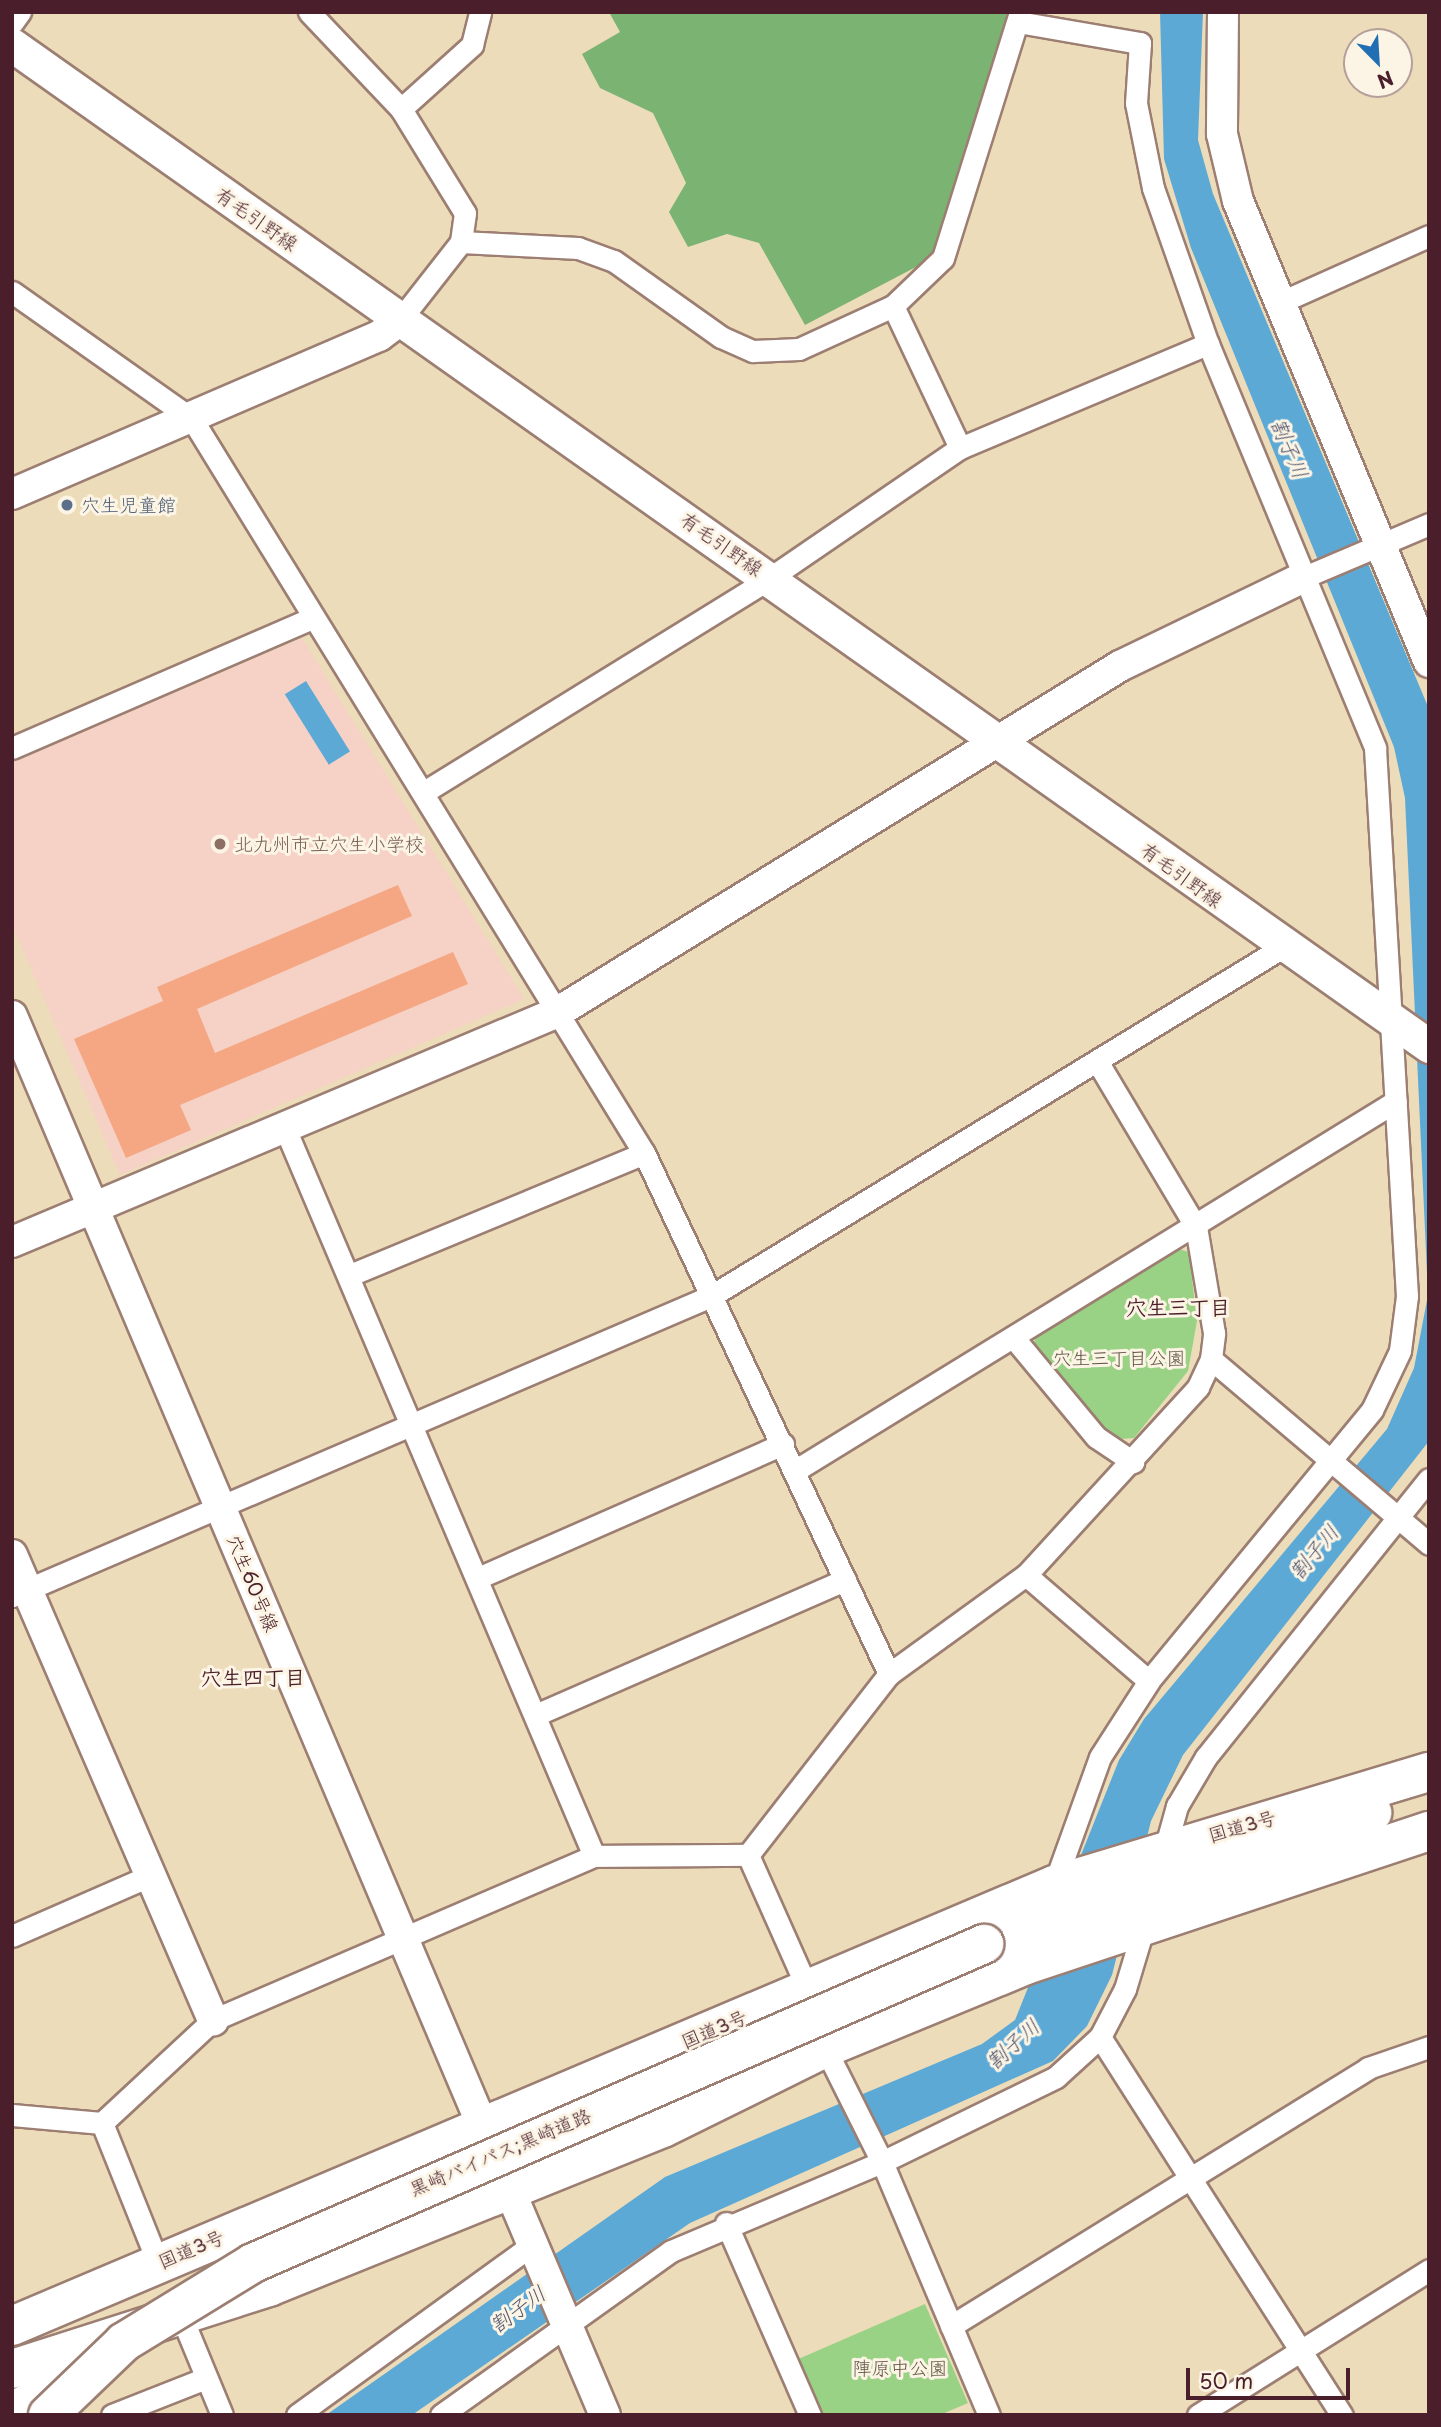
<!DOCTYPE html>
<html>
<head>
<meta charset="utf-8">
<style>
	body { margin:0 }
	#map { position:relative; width:1441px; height:2427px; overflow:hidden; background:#eddcb9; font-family:"Playpen Sans","Klee One",sans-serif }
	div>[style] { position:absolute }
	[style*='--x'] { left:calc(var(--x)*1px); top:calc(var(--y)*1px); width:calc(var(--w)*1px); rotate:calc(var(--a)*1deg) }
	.built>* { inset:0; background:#f6d1c6 }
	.green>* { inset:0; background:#9ad285 }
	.forest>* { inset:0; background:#7bb472 }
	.water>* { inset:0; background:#5da9d6; transform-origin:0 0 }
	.building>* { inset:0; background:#f5a783 }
	.roads { filter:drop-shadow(2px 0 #9c7e72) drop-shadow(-2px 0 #9c7e72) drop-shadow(0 2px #9c7e72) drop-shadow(0 -2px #9c7e72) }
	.street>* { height:21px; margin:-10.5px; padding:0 10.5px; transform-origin:10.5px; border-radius:10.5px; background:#fff }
	.secondary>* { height:30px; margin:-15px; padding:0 15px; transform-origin:15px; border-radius:15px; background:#fff }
	.primary>* { height:33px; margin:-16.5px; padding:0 16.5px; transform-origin:16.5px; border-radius:16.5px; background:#fff }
	.highway>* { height:38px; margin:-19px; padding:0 19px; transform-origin:19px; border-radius:19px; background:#fff }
	.bridges { filter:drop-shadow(2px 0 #9c7e72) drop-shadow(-2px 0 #9c7e72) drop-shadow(0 2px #9c7e72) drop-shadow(0 -2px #9c7e72) }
	.highway-bridge>* { height:38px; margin:-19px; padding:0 19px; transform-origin:19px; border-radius:19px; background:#fff }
	.dots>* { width:19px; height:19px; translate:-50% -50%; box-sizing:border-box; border:4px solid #fcf5e5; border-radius:50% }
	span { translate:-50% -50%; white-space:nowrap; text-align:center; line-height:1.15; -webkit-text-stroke:6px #fcf5e5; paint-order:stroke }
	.street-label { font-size:19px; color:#4a1f2b }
	.service-label { font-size:19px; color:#4e5e75 }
	.left { translate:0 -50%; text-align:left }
	.education-label { font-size:19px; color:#785e54 }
	.park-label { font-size:19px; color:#625546 }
	.water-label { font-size:21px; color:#52566f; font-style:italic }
	.neighbourhood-label { font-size:21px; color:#4a1f2b; font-weight:700 }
	.frame { position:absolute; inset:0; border:14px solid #4a1f2b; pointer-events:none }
	.north { position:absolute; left:1343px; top:28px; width:70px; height:70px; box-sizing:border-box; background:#fcf5e5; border:2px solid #b59f9b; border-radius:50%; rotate:156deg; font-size:19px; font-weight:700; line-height:28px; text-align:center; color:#4a1f2b }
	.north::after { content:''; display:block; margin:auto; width:24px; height:32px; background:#1f6fb2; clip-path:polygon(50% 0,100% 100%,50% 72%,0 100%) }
	.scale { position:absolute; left:1186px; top:2368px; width:164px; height:32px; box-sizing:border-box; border:4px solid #4a1f2b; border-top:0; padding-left:9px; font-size:21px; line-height:24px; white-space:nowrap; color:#4a1f2b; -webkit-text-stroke:5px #fcf5e5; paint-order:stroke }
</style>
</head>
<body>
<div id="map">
	<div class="built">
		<div style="clip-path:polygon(302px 638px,524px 999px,120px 1175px,12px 925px,12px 763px)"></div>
	</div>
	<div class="green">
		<div style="clip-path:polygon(1179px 1249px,1189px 1252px,1197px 1321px,1188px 1371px,1134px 1438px,1121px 1439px,1082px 1412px,1032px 1349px,1036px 1337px)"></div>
		<div style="clip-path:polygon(925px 2304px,968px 2403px,940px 2415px,820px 2415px,796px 2360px)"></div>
	</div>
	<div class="forest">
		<div style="clip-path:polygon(609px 12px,1011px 12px,937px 256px,805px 325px,759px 243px,727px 234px,688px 247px,669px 212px,686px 183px,653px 113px,600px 88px,582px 54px,620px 32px)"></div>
	</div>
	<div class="water">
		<div style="clip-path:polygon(1160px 12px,1203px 12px,1198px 140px,1213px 194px,1429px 709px,1429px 1441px,1183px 1755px,1151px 1821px,1112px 1975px,1087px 2026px,1053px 2061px,690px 2223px,412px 2415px,326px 2415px,665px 2177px,982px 2044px,1015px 2020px,1119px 1760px,1144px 1719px,1387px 1429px,1414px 1368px,1428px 1295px,1405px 798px,1394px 747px,1191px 248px,1164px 159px)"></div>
		<div style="left:306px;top:681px;width:83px;height:25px;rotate:58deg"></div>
	</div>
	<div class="building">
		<div style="clip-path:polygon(398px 885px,412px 916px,197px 1009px,215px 1053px,453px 952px,468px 984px,180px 1105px,191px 1130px,126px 1158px,74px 1039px,163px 1001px,157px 987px)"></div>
	</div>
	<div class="roads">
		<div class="street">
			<div style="--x:309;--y:12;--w:134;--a:46.5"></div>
			<div style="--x:401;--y:109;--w:122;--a:58.4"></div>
			<div style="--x:465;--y:213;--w:29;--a:98"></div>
			<div style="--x:461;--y:242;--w:100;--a:128.1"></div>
			<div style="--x:1018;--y:22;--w:124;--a:9.8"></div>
			<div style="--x:1140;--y:43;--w:60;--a:93.8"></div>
			<div style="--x:1136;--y:103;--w:87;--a:78.7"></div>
			<div style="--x:1153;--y:188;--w:165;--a:70.6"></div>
			<div style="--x:1208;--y:344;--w:437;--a:67.5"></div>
			<div style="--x:1375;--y:748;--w:549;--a:86.66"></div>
			<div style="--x:1407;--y:1296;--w:55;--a:97.3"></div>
			<div style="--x:1400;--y:1351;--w:65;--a:115.4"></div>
			<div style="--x:1372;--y:1410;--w:351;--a:129.5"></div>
			<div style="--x:1149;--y:1681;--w:90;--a:122.8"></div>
			<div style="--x:1100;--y:1757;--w:136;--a:109.8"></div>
			<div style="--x:12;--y:23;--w:14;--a:-54"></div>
			<div style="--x:401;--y:109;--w:96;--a:-42"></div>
			<div style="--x:472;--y:45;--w:34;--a:-76"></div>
			<div style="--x:461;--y:242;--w:117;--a:2.9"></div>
			<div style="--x:578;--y:248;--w:38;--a:20"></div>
			<div style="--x:614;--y:261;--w:131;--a:35.4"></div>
			<div style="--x:721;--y:337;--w:35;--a:24"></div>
			<div style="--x:753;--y:351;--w:46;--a:-2.5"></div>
			<div style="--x:799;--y:349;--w:103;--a:-24.6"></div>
			<div style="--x:893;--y:306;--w:69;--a:-43.8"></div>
			<div style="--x:943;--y:258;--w:258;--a:-72.6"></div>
			<div style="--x:12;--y:292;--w:220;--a:35.2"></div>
			<div style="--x:192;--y:419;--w:862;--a:58.38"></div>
			<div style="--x:644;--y:1153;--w:576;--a:64.81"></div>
			<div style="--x:1279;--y:303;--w:164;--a:-24.1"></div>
			<div style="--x:893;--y:306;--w:157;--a:64.7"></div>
			<div style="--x:1302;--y:578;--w:138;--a:-23"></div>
			<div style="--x:12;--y:748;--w:327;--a:-23.4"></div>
			<div style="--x:424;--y:792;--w:407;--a:-31.7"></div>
			<div style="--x:770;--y:578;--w:230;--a:-34.4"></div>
			<div style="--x:960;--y:448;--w:269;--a:-22.8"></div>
			<div style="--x:284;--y:1126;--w:793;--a:66.99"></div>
			<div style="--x:350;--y:1275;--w:318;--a:-22.5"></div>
			<div style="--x:1013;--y:1337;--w:130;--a:50.3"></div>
			<div style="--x:1096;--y:1437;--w:45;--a:34"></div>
			<div style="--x:1211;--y:1359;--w:286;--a:40.3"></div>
			<div style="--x:796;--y:1470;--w:704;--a:-31.59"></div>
			<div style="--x:1026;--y:1575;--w:162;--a:40.8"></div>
			<div style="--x:480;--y:1577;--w:331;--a:-23.7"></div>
			<div style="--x:12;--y:1596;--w:761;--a:-23.23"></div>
			<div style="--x:711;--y:1296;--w:670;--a:-31.39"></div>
			<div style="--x:538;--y:1714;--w:335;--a:-23.6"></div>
			<div style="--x:1165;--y:1849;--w:45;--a:-74.4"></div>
			<div style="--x:1177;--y:1806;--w:57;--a:-59.4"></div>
			<div style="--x:1206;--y:1757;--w:356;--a:-51.3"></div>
			<div style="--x:748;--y:1855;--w:148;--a:66"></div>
			<div style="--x:12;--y:1936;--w:147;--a:-23.6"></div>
			<div style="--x:1100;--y:2037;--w:449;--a:57.4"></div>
			<div style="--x:825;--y:2048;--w:127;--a:63.4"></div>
			<div style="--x:882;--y:2162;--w:275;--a:67.1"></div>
			<div style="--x:12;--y:2115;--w:90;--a:5.1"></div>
			<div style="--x:102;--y:2123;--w:151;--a:-42.9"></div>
			<div style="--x:213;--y:2020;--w:415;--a:-23.3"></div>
			<div style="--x:594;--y:1856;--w:154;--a:-0.4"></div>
			<div style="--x:748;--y:1855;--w:229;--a:-52.1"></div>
			<div style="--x:889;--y:1674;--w:169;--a:-35.9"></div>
			<div style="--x:1026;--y:1575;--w:255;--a:-47.5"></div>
			<div style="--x:1198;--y:1387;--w:31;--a:-65"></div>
			<div style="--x:1211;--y:1359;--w:26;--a:-83"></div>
			<div style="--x:1214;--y:1333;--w:108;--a:-99.6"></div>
			<div style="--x:1196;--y:1227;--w:190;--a:-120.8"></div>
			<div style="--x:102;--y:2123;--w:151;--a:68.2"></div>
			<div style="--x:726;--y:2223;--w:210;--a:66.4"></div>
			<div style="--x:182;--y:2318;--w:105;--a:67.6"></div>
			<div style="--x:951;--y:2326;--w:490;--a:-31.7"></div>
			<div style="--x:1368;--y:2068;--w:65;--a:-19"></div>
			<div style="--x:112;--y:2415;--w:101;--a:-21.5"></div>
			<div style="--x:297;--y:2415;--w:290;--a:-35.9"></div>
			<div style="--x:441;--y:2415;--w:282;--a:-35.5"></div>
			<div style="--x:671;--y:2251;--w:229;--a:-22.9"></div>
			<div style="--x:882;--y:2162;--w:194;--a:-26"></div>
			<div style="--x:1056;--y:2077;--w:59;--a:-42.3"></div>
			<div style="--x:1100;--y:2037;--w:54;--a:-62.5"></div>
			<div style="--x:1125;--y:1989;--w:66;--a:-73.2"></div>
			<div style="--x:1198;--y:2415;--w:273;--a:-32.1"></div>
		</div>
		<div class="secondary">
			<div style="--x:1223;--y:12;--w:122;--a:90.5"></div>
			<div style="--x:1222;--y:134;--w:69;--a:76.6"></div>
			<div style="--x:1238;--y:201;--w:499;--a:67.5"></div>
			<div style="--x:12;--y:494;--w:400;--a:-23.3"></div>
			<div style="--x:379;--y:336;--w:25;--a:-37"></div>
			<div style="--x:12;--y:1016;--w:1519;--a:67.03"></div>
			<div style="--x:12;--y:1242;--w:592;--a:-22.84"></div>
			<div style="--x:558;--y:1012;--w:660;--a:-31.62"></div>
			<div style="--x:1120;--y:666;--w:202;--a:-25.8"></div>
			<div style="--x:12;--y:1555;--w:507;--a:66.62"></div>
		</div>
		<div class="primary">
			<div style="--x:12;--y:45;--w:1735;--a:35.24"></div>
		</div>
		<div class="highway">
			<div style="--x:984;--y:1944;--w:410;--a:-18.7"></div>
			<div style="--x:12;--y:2326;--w:1131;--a:-22.94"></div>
			<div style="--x:1054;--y:1885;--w:392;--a:-16.8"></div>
			<div style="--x:12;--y:2369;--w:270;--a:-17.7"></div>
			<div style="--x:269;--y:2287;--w:425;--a:-22"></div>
			<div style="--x:663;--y:2128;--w:181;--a:-26.3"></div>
			<div style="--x:825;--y:2048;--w:217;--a:-22.4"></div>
			<div style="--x:1026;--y:1965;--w:425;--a:-18.4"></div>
			<div style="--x:12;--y:2412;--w:85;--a:-29"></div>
		</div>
	</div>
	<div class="bridges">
		<div class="highway-bridge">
			<div style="--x:48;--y:2415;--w:105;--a:-43.8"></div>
			<div style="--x:124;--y:2342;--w:151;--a:-31.5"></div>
			<div style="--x:253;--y:2263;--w:798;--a:-23.58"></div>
		</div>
	</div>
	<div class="dots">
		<div style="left:67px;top:505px;background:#5c6f8a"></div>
		<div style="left:220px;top:844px;background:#8d6e63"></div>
	</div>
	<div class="street-label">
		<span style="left:257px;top:219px;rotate:35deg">有毛引野線</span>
		<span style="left:722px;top:544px;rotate:35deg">有毛引野線</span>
		<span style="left:1182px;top:875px;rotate:36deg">有毛引野線</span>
		<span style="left:253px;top:1583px;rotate:67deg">穴生60号線</span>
		<span style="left:1242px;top:1826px;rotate:-16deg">国道3号</span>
		<span style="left:714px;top:2029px;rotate:-23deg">国道3号</span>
		<span style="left:500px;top:2152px;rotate:-23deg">黒崎バイパス;黒崎道路</span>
		<span style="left:191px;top:2249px;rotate:-23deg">国道3号</span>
	</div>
	<div class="service-label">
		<span class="left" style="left:81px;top:505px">穴生児童館</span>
	</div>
	<div class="education-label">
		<span class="left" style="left:234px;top:844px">北九州市立穴生小学校</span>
	</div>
	<div class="park-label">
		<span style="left:1119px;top:1358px">穴生三丁目公園</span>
		<span style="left:900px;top:2368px">陣原中公園</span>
	</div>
	<div class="water-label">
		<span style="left:1291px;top:448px;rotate:67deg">割子川</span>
		<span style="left:1313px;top:1551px;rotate:-50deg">割子川</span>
		<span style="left:1012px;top:2043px;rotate:-42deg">割子川</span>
		<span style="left:517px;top:2308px;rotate:-36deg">割子川</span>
	</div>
	<div class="neighbourhood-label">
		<span style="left:1178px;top:1306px">穴生三丁目</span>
		<span style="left:253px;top:1676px">穴生四丁目</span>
	</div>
	<div class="frame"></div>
	<div class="north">N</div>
	<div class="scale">50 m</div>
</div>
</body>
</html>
